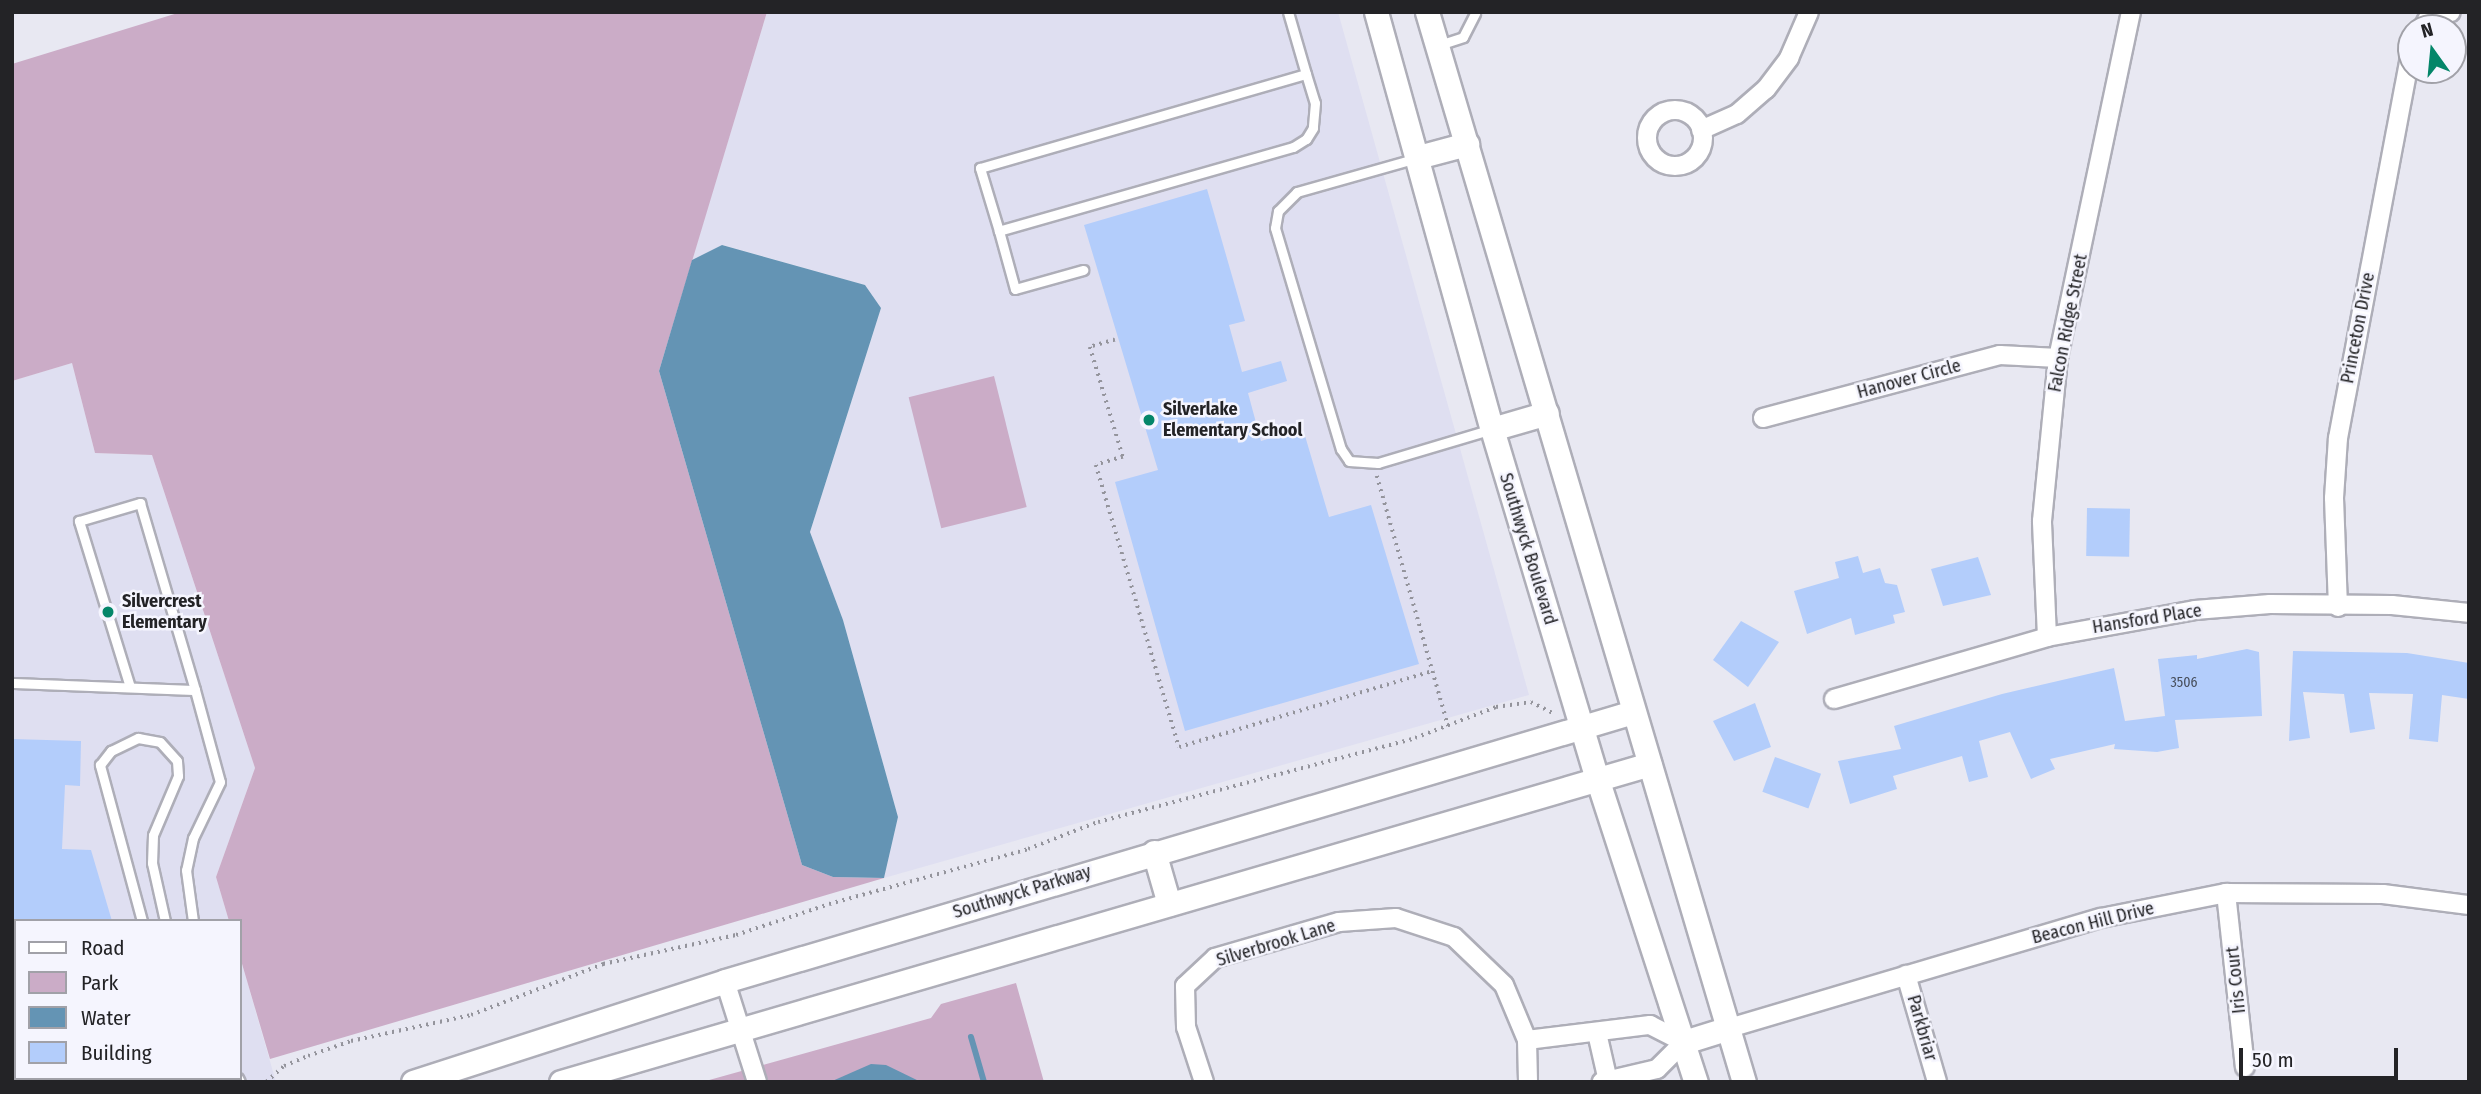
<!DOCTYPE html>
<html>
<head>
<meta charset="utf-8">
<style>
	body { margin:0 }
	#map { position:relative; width:2481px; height:1094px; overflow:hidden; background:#e8e8f2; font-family:"Fira Sans Condensed",sans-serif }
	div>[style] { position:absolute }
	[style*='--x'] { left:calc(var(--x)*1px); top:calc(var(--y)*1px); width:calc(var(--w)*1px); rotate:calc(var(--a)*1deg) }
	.built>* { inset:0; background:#dfdff1 }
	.green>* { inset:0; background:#cbacc7; transform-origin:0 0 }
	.water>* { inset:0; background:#6494b4 }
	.stream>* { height:6px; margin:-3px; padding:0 3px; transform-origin:3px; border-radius:3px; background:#6494b4 }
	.building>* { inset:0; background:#b3cdfb; transform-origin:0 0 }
	.path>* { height:3.5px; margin-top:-1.75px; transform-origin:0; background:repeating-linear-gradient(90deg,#94949c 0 2px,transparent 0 7px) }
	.roads { filter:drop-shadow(2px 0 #aeaeb8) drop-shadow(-2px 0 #aeaeb8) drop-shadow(0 2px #aeaeb8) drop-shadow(0 -2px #aeaeb8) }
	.service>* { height:9px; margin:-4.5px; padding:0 4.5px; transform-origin:4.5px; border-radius:4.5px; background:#fff }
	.minor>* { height:18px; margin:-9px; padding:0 9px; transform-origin:9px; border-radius:9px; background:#fff }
	.minor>.ring { margin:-9px; padding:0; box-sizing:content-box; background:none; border:18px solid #fff; border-radius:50% }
	.tertiary>* { height:23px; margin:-11.5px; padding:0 11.5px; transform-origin:11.5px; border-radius:11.5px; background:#fff }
	.dots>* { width:19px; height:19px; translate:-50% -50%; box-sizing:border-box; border:4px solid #f5f5fe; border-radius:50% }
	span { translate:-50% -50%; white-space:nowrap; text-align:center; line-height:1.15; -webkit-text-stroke:5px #f5f5fe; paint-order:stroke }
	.number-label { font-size:14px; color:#474e5b }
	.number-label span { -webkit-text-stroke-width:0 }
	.street-label { font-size:18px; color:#232326 }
	.poi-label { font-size:18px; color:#232326; font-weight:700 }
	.left { translate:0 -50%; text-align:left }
	.frame { position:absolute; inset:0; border:14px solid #232326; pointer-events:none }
	.legend { position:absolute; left:14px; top:919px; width:228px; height:161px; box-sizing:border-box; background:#f5f5fe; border:2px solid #a1a1a8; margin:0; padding:9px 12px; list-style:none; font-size:21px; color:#232326 }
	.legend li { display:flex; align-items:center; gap:14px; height:35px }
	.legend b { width:35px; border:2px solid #a1a1a8 }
	.north { position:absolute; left:2397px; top:14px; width:70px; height:70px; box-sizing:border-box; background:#f5f5fe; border:2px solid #a1a1a8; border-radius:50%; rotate:345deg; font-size:19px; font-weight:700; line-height:28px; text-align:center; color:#232326 }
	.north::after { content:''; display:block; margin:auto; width:24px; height:32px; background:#048669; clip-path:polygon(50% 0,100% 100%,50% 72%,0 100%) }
	.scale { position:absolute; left:2239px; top:1048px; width:159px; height:32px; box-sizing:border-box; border:4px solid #232326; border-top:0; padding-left:9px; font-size:21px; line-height:24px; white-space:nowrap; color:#232326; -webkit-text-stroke:5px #f5f5fe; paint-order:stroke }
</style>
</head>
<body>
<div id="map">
	<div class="built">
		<div style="clip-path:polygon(767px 12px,1338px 12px,1529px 695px,884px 878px,898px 817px,843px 620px,810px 532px,881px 308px,865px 285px,723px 245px,692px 260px)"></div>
		<div style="clip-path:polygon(72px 363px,95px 453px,152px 455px,255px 768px,216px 877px,229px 921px,16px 921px,16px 1078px,240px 1078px,240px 957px,276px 1082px,12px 1082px,12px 381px)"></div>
	</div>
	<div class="green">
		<div style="clip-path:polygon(181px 12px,767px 12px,659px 371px,802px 865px,833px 877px,884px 878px,270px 1059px,240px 957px,240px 921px,229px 921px,216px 877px,255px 768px,152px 455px,95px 453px,72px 363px,12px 381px,12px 64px)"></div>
		<div style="left:994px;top:376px;width:135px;height:88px;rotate:76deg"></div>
		<div style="clip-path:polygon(1016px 983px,1044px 1082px,702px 1082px,931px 1018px,941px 1004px)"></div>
	</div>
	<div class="water">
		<div style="clip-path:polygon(722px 245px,865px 285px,881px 308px,810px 532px,843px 620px,898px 817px,884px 878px,833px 877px,802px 865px,659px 371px,692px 260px)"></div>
		<div style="clip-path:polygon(871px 1064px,886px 1065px,921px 1082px,830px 1082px)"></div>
	</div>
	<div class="stream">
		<div style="--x:971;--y:1037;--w:47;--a:73.9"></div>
	</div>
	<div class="building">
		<div style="clip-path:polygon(1207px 189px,1245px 321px,1229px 325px,1242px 372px,1281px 361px,1287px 381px,1248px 393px,1261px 441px,1303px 429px,1329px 517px,1371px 505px,1419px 664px,1185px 731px,1115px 482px,1158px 470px,1084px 225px)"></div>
		<div style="left:2087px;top:508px;width:43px;height:48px;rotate:1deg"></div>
		<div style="clip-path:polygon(1858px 556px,1863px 573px,1880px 568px,1885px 583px,1897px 585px,1905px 612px,1893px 615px,1895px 623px,1855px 635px,1851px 618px,1807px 634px,1794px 591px,1839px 578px,1835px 562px)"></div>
		<div style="clip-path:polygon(1978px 557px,1991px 595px,1943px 606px,1931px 569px)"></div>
		<div style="clip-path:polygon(1741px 621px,1779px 642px,1748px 687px,1713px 660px)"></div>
		<div style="clip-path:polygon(2247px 649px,2259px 652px,2262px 716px,2175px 720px,2179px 748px,2157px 752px,2114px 749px,2115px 744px,2050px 759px,2055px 769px,2031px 779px,2010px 732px,1979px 741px,1988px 777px,1969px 782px,1962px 756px,1893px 776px,1897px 789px,1850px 804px,1838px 761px,1901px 749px,1894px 726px,2002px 694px,2114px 668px,2125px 721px,2165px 716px,2158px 659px,2197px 655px,2197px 659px)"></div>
		<div style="clip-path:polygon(2293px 651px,2407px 653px,2469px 663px,2469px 699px,2442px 695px,2438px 742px,2409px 739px,2413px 694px,2369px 693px,2375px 729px,2350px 733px,2344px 694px,2303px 692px,2310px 738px,2289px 741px)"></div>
		<div style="clip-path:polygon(1755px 703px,1771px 747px,1734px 761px,1713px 721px)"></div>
		<div style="clip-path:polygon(12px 739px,81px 741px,80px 786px,65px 785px,62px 849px,91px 850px,112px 921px,12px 921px)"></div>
		<div style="left:1775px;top:757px;width:49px;height:37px;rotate:20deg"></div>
	</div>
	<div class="path">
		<div style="--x:1115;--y:340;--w:26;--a:164"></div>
		<div style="--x:1090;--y:347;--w:115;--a:73.3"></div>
		<div style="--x:1123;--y:457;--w:28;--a:163"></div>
		<div style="--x:1096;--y:465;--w:294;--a:73.6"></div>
		<div style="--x:1179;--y:747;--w:265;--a:-16.7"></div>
		<div style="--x:1377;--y:476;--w:260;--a:74.1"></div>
		<div style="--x:266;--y:1082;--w:24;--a:-42"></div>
		<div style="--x:284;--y:1066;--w:26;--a:-23"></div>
		<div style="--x:308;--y:1056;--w:46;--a:-19.2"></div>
		<div style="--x:351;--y:1041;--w:123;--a:-12.2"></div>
		<div style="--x:471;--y:1015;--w:142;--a:-21.1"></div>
		<div style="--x:603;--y:964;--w:136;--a:-12.3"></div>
		<div style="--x:736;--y:935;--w:98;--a:-18.4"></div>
		<div style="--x:829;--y:904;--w:206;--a:-15.4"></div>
		<div style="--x:1028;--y:849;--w:75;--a:-21.1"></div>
		<div style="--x:1098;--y:822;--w:328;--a:-14.8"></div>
		<div style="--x:1415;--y:738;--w:87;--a:-20.9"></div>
		<div style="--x:1496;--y:707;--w:35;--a:-8"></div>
		<div style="--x:1531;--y:702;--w:25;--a:27"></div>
	</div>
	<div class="roads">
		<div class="service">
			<div style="--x:1288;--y:12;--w:65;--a:73.8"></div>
			<div style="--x:1306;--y:74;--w:30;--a:73"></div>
			<div style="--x:1315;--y:103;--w:25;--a:95"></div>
			<div style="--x:1313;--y:128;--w:13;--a:122"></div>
			<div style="--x:1306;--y:139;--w:15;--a:148"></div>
			<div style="--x:1293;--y:147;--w:306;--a:164.1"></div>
			<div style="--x:999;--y:231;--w:66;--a:-106.8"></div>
			<div style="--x:980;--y:168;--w:339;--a:-16.1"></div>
			<div style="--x:1439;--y:45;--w:25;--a:-18"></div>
			<div style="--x:1463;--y:37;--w:27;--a:-63"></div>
			<div style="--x:1417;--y:158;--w:125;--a:164.2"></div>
			<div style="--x:1297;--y:192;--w:27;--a:135"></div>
			<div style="--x:1278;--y:211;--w:17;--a:100"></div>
			<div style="--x:1275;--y:228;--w:231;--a:73.4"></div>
			<div style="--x:1341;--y:449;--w:14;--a:56"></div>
			<div style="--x:1349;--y:461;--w:29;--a:4"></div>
			<div style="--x:1378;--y:463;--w:116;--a:-16.6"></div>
			<div style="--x:999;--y:231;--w:60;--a:74.6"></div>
			<div style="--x:1015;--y:289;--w:71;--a:-15.6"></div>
			<div style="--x:12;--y:683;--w:183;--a:2.2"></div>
			<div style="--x:195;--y:690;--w:95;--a:74.8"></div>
			<div style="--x:220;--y:782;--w:62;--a:115.7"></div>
			<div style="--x:193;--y:838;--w:33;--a:102"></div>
			<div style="--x:186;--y:870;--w:51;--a:82.2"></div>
			<div style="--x:130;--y:687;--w:174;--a:-107.1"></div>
			<div style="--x:79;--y:521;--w:64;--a:-16.4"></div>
			<div style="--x:140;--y:503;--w:195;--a:73.6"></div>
			<div style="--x:142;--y:921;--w:162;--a:-105.1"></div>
			<div style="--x:100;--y:765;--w:18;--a:-52"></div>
			<div style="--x:111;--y:751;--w:30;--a:-26"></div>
			<div style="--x:138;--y:738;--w:22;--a:10"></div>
			<div style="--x:160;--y:742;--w:25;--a:48"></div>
			<div style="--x:177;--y:761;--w:15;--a:86"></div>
			<div style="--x:178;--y:776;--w:64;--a:113"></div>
			<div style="--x:153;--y:835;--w:28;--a:92"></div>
			<div style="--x:152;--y:863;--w:59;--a:77.4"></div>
			<div style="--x:12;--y:1068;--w:4;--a:-14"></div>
			<div style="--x:238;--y:1078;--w:4;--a:63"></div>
		</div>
		<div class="minor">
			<div style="--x:2423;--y:28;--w:13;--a:-63"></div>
			<div style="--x:2429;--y:16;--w:22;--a:-10"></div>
			<div class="ring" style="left:1647px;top:110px;width:38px;height:38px"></div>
			<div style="--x:1701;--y:130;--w:39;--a:-24"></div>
			<div style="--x:1737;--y:114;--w:38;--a:-41"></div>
			<div style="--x:1766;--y:89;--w:39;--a:-53"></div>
			<div style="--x:1789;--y:58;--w:50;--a:-66.5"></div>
			<div style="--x:1763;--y:418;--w:245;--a:-14.9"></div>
			<div style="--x:2000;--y:355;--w:58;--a:3"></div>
			<div style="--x:2338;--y:607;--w:109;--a:-92.1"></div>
			<div style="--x:2334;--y:498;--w:60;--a:-86.2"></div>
			<div style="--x:2338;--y:438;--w:393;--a:-79.3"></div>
			<div style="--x:2047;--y:637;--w:116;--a:-92.5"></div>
			<div style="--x:2042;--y:521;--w:164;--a:-84.4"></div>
			<div style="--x:2058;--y:358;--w:354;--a:-78.1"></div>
			<div style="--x:1834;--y:699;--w:222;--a:-16.2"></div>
			<div style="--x:2047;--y:637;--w:150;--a:-10.3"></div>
			<div style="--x:2195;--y:610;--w:75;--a:-4.6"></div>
			<div style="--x:2270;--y:604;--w:122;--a:0.5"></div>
			<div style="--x:2392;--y:605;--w:77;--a:5.9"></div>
			<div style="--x:2226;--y:893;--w:175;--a:83.8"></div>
			<div style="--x:1906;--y:975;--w:111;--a:73.8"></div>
			<div style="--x:725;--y:981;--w:106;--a:72.4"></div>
			<div style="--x:1729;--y:1028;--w:388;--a:-16.5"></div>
			<div style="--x:2101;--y:918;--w:127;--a:-11.3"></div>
			<div style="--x:2226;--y:893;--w:157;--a:0.4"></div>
			<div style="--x:2383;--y:894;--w:87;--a:7.3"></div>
			<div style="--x:1597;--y:1033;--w:49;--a:77.1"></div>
			<div style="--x:1527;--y:1040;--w:124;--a:-7"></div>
			<div style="--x:1650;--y:1025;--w:38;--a:27"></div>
			<div style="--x:1684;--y:1042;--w:38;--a:135"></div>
			<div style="--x:1657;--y:1069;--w:57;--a:166.7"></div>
			<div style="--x:1204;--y:1082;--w:58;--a:-108.1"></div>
			<div style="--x:1186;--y:1027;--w:41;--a:-91.4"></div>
			<div style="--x:1185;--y:986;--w:41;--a:-43"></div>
			<div style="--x:1215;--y:958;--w:129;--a:-16.2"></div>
			<div style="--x:1339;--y:922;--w:57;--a:-4"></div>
			<div style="--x:1396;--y:918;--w:61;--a:18.1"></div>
			<div style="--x:1454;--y:937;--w:69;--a:43.8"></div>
			<div style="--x:1504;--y:985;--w:60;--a:67.3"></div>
			<div style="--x:1527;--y:1040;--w:42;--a:88.6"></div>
		</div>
		<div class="tertiary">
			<div style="--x:1376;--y:12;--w:433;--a:74.5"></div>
			<div style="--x:1492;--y:429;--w:364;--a:73.3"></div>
			<div style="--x:1597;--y:778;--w:320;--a:72"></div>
			<div style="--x:1427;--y:12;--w:1116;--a:73.5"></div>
			<div style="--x:1418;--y:157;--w:51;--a:-14.9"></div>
			<div style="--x:1492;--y:429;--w:57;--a:-16.2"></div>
			<div style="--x:1154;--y:852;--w:54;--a:73.9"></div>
			<div style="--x:1684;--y:1042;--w:47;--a:-17.3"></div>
			<div style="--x:413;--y:1082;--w:328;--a:-17.9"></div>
			<div style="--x:725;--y:981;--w:947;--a:-16.5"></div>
			<div style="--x:561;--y:1082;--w:1134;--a:-16.28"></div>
		</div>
	</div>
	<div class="dots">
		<div style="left:1149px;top:420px;background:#048669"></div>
		<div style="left:108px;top:612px;background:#048669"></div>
	</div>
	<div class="number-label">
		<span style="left:2184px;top:683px">3506</span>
	</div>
	<div class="street-label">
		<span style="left:2068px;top:323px;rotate:-79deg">Falcon Ridge Street</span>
		<span style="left:2358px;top:328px;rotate:-79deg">Princeton Drive</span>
		<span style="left:1909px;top:379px;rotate:-15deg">Hanover Circle</span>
		<span style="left:1528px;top:549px;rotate:73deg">Southwyck Boulevard</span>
		<span style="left:2147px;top:619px;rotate:-9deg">Hansford Place</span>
		<span style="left:1022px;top:892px;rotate:-17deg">Southwyck Parkway</span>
		<span style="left:2093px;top:923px;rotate:-14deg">Beacon Hill Drive</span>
		<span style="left:1276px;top:943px;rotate:-17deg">Silverbrook Lane</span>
		<span style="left:2236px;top:980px;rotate:-96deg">Iris Court</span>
		<span style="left:1922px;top:1028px;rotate:74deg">Parkbriar</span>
	</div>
	<div class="poi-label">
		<span class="left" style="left:1163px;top:420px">Silverlake<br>Elementary School</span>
		<span class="left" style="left:122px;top:612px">Silvercrest<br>Elementary</span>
	</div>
	<div class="frame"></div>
	<ul class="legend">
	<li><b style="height:9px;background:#fff"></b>Road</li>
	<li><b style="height:19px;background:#cbacc7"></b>Park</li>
	<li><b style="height:19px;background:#6494b4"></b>Water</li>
	<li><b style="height:19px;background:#b3cdfb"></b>Building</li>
	</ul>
	<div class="north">N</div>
	<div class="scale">50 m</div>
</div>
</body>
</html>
